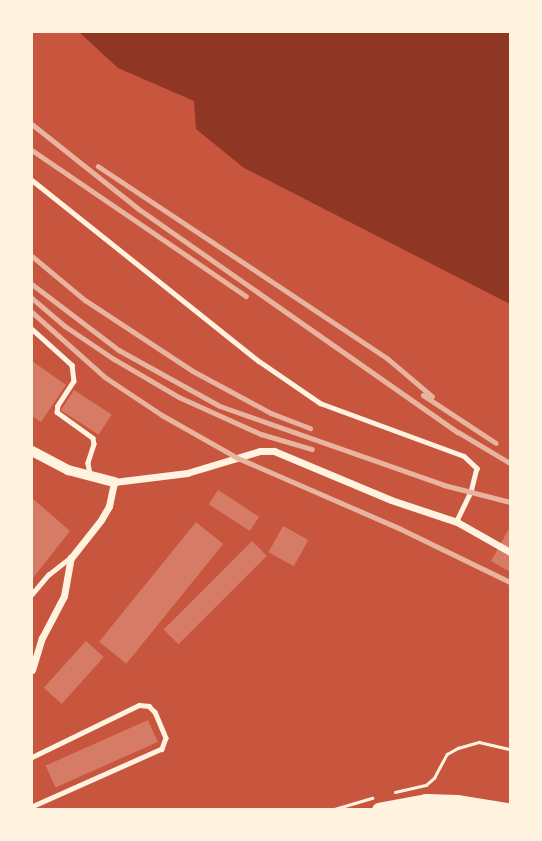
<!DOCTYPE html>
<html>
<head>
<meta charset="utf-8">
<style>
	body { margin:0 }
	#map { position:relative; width:542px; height:841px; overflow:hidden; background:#c8553d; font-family:"Nunito Sans",sans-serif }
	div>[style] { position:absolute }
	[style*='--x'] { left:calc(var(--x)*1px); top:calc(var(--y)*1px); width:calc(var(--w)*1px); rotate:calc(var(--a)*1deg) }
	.water>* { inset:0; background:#8f3625 }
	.building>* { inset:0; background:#d67c66; transform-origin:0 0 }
	.path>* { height:2.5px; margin:-1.25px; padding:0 1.25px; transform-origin:1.25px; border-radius:1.25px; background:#fff3e0 }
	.service>* { height:4.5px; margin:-2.25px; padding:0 2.25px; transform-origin:2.25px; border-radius:2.25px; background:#fff3e0 }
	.minor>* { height:7px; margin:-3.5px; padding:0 3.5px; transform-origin:3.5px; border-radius:3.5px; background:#fff3e0 }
	.tertiary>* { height:10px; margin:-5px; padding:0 5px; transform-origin:5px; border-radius:5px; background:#fff3e0 }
	.primary>* { height:14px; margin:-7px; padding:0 7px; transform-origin:7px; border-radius:7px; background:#fff3e0 }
	.rail>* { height:4.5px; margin:-2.25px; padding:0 2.25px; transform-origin:2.25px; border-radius:2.25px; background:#e9b49f }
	span { translate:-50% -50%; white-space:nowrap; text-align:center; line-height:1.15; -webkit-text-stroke:5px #fff3e0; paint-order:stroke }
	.frame { position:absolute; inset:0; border:33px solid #fff3e0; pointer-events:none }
</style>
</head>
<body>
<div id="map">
	<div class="water">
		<div style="clip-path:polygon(79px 32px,510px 32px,510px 304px,244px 168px,196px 129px,194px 101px,118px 68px)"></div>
	</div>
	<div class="building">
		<div style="clip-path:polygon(32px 361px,66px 385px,41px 422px,32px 416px)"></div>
		<div style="left:74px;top:390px;width:45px;height:24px;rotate:33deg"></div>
		<div style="left:218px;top:490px;width:49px;height:17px;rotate:33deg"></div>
		<div style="clip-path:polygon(32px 498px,70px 531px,32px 579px,33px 532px)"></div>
		<div style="left:196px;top:522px;width:35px;height:154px;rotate:39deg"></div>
		<div style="left:283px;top:526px;width:29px;height:30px;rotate:29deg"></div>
		<div style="clip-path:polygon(510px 527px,510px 572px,491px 561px)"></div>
		<div style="left:252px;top:541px;width:21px;height:125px;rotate:45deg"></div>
		<div style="left:86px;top:641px;width:24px;height:63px;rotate:42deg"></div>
		<div style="left:148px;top:720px;width:24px;height:112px;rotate:66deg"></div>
	</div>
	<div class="path">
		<div style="--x:395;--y:792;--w:32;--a:-13"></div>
		<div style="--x:426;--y:785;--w:11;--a:-41"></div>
		<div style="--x:434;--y:778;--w:27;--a:-62"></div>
		<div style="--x:447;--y:754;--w:13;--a:-29"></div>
		<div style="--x:458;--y:748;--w:22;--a:-16"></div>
		<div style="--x:479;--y:742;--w:32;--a:13"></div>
		<div style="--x:331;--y:810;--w:43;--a:-16.3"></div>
	</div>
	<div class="service">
		<div style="--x:32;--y:180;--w:290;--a:38.6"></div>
		<div style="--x:259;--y:361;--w:74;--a:34.5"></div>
		<div style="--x:320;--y:403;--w:153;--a:20.2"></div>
		<div style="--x:464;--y:456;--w:18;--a:43"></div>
		<div style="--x:477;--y:468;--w:25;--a:104"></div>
		<div style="--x:471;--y:492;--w:32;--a:116"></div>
		<div style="--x:32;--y:329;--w:54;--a:42"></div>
		<div style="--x:72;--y:365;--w:16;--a:83"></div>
		<div style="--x:74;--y:381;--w:30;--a:123"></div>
		<div style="--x:58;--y:406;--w:6;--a:99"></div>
		<div style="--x:57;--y:412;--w:44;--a:35.8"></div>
		<div style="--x:93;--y:438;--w:6;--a:81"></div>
		<div style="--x:94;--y:444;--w:20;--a:108"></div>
		<div style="--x:88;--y:463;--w:11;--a:80"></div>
		<div style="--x:32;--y:594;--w:25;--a:-50"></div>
		<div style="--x:48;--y:575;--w:28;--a:-38"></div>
		<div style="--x:32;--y:757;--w:119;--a:-25.9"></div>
		<div style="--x:139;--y:705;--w:10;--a:6"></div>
		<div style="--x:149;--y:706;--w:8;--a:45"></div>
		<div style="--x:155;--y:712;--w:28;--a:67"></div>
		<div style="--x:166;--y:738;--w:12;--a:110"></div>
		<div style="--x:162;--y:749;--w:142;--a:156"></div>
	</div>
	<div class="minor">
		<div style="--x:32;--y:670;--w:34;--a:-73"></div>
		<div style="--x:42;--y:638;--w:47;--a:-62.4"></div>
		<div style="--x:64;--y:596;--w:39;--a:-80"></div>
		<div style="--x:71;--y:558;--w:48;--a:-51.7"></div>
		<div style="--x:101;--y:520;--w:16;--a:-60"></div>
		<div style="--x:109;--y:506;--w:25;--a:-78"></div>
		<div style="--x:114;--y:482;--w:74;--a:-7"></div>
		<div style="--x:187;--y:473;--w:76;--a:-16.8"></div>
		<div style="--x:260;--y:451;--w:14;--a:0"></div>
		<div style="--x:274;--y:451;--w:127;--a:22.7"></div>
		<div style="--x:391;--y:500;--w:70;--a:18.4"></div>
		<div style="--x:457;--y:522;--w:61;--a:29.5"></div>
	</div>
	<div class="tertiary">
		<div style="--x:32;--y:451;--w:41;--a:27.8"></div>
		<div style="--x:68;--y:470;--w:48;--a:14.6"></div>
	</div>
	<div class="primary">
		<div style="--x:379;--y:810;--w:48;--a:-10.8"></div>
		<div style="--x:426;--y:801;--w:31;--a:2"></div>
		<div style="--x:457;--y:802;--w:52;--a:8.9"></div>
	</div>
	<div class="rail">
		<div style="--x:32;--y:124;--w:137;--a:38.5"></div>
		<div style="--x:139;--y:209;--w:389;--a:35"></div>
		<div style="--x:458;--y:432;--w:61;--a:30.8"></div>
		<div style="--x:32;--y:150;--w:259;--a:34.3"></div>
		<div style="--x:98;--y:166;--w:347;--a:33.6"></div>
		<div style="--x:387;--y:358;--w:59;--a:40.2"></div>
		<div style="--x:32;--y:256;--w:69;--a:39.7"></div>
		<div style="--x:85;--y:300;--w:129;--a:33.3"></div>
		<div style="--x:193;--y:371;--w:89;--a:28.3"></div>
		<div style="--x:271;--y:413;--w:42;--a:21"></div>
		<div style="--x:32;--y:284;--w:109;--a:37.2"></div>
		<div style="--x:119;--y:350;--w:115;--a:29"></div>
		<div style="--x:220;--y:406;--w:238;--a:19.4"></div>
		<div style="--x:444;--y:485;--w:68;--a:14.4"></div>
		<div style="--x:32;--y:298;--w:43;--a:40.3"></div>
		<div style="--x:65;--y:326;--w:59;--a:34"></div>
		<div style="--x:114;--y:359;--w:75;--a:30.3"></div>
		<div style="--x:179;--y:397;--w:90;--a:24.3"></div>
		<div style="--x:261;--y:434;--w:53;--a:16.4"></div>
		<div style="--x:32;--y:312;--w:98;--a:41.7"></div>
		<div style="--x:105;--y:377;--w:69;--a:33.7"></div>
		<div style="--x:162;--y:415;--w:87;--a:29.5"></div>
		<div style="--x:238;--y:458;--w:176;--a:23.5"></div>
		<div style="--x:399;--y:528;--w:123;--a:25.9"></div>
		<div style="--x:423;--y:395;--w:87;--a:33.3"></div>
	</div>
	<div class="frame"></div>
</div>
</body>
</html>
